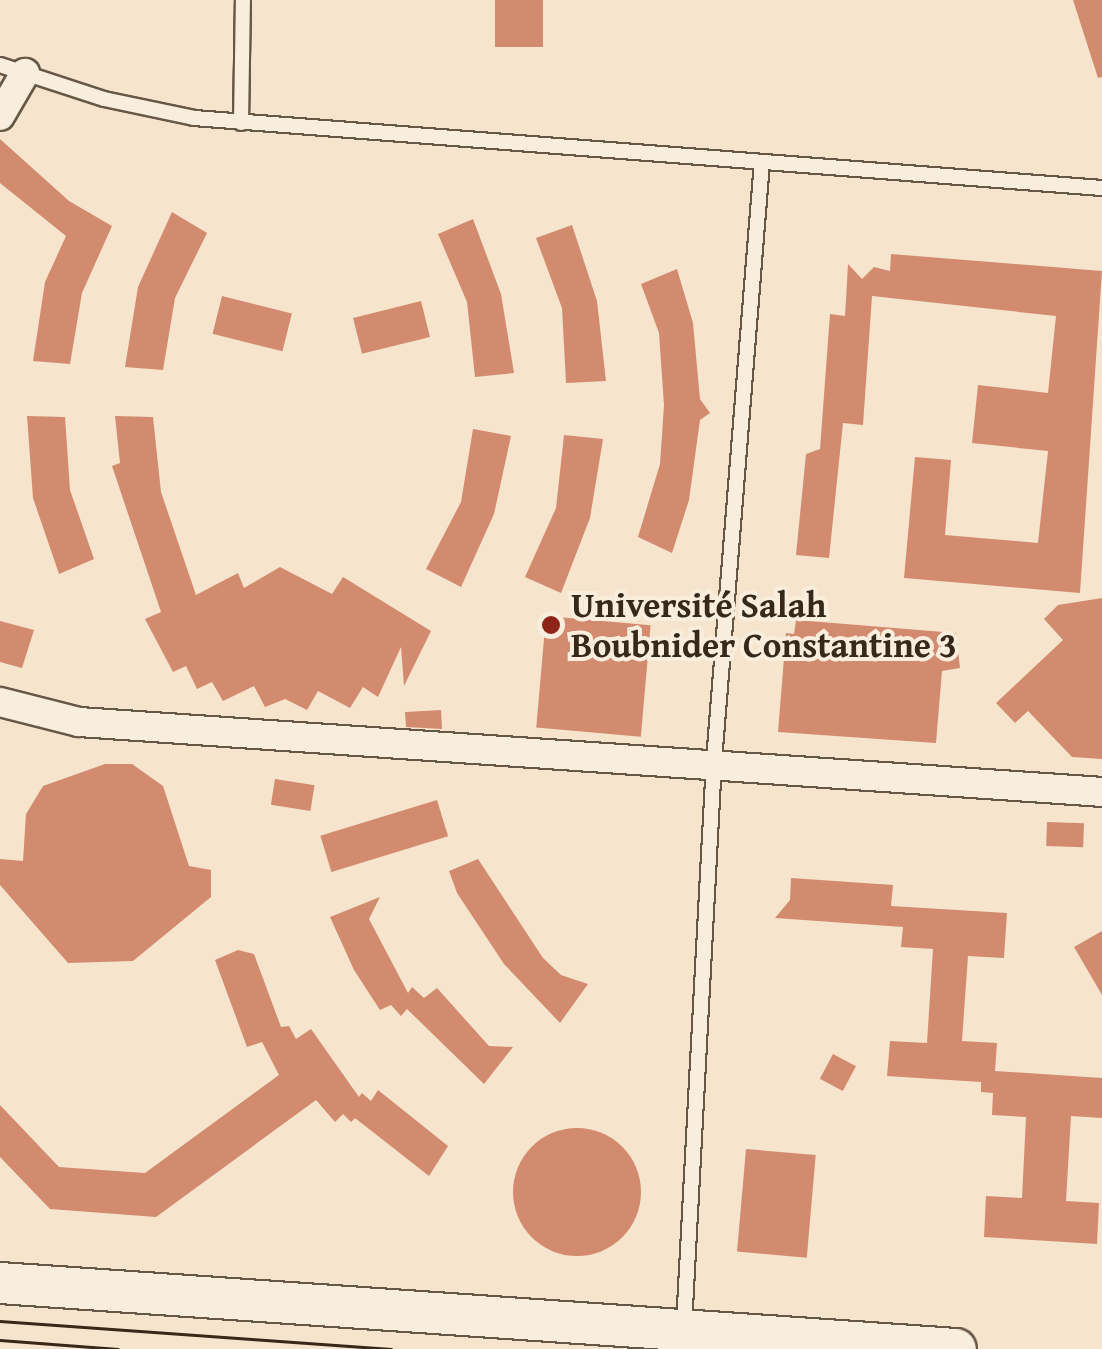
<!DOCTYPE html>
<html>
<head>
<meta charset="utf-8">
<style>
	body { margin:0 }
	#map { position:relative; width:1102px; height:1349px; overflow:hidden; background:#f6e4cc; font-family:"Gentium Book Plus",serif }
	div>[style] { position:absolute }
	[style*='--x'] { left:calc(var(--x)*1px); top:calc(var(--y)*1px); width:calc(var(--w)*1px); rotate:calc(var(--a)*1deg) }
	.building>* { inset:0; background:#d38b6f; transform-origin:0 0 }
	.round { border-radius:50% }
	.roads { filter:drop-shadow(2px 0 #675746) drop-shadow(-2px 0 #675746) drop-shadow(0 2px #675746) drop-shadow(0 -2px #675746) }
	.service>* { height:14px; margin:-7px; padding:0 7px; transform-origin:7px; border-radius:7px; background:#f9edde }
	.minor>* { height:28px; margin:-14px; padding:0 14px; transform-origin:14px; border-radius:14px; background:#f9edde }
	.secondary>* { height:40px; margin:-20px; padding:0 20px; transform-origin:20px; border-radius:20px; background:#f9edde }
	.tram>* { height:2.5px; margin:-1.25px; padding:0 1.25px; transform-origin:1.25px; border-radius:1.25px; background:#372819 }
	.dots>* { width:28px; height:28px; translate:-50% -50%; box-sizing:border-box; border:5px solid #f9edde; border-radius:50% }
	span { translate:-50% -50%; white-space:nowrap; text-align:center; line-height:1.15; -webkit-text-stroke:8px #f9edde; paint-order:stroke }
	.poi-label { font-size:35px; color:#372819; font-weight:700 }
	.left { translate:0 -50%; text-align:left }
</style>
</head>
<body>
<div id="map">
	<div class="building">
		<div style="left:495px;top:0;width:48px;height:47px"></div>
		<div style="clip-path:polygon(1073px 0,1102px 0,1102px 77px,1098px 78px)"></div>
		<div style="clip-path:polygon(0 139px,69px 201px,112px 226px,82px 293px,70px 364px,33px 361px,45px 282px,66px 236px,0 183px)"></div>
		<div style="clip-path:polygon(172px 212px,207px 233px,175px 298px,163px 370px,125px 367px,138px 287px)"></div>
		<div style="clip-path:polygon(473px 219px,501px 294px,514px 373px,475px 377px,467px 302px,438px 234px)"></div>
		<div style="clip-path:polygon(572px 225px,597px 301px,606px 381px,566px 383px,562px 308px,536px 238px)"></div>
		<div style="clip-path:polygon(891px 254px,1102px 271px,1080px 593px,904px 578px,915px 457px,951px 460px,945px 535px,1038px 543px,1048px 451px,972px 443px,978px 385px,1048px 393px,1056px 316px,872px 296px,863px 425px,843px 423px,829px 558px,796px 555px,806px 454px,820px 449px,830px 314px,845px 316px,848px 264px,862px 279px,874px 267px,890px 271px)"></div>
		<div style="clip-path:polygon(677px 269px,693px 323px,700px 399px,710px 413px,700px 420px,689px 500px,672px 553px,638px 537px,660px 464px,664px 405px,659px 333px,641px 284px)"></div>
		<div style="left:222px;top:296px;width:72px;height:39px;rotate:14deg"></div>
		<div style="left:421px;top:301px;width:37px;height:70px;rotate:76deg"></div>
		<div style="clip-path:polygon(27px 416px,65px 417px,70px 490px,94px 559px,59px 574px,33px 498px)"></div>
		<div style="clip-path:polygon(115px 416px,153px 417px,161px 492px,196px 595px,238px 573px,244px 588px,280px 567px,332px 594px,343px 577px,431px 631px,404px 686px,401px 647px,378px 697px,363px 687px,350px 708px,318px 691px,307px 710px,285px 699px,265px 707px,254px 686px,223px 701px,212px 682px,197px 689px,186px 666px,173px 672px,145px 619px,161px 612px,112px 466px,120px 463px)"></div>
		<div style="clip-path:polygon(473px 429px,511px 436px,494px 514px,461px 587px,426px 569px,461px 502px)"></div>
		<div style="clip-path:polygon(564px 435px,603px 439px,590px 518px,561px 593px,525px 577px,556px 508px)"></div>
		<div style="clip-path:polygon(1102px 598px,1102px 759px,1072px 757px,1028px 711px,1015px 723px,996px 703px,1063px 640px,1044px 619px,1058px 605px)"></div>
		<div style="left:546px;top:616px;width:105px;height:112px;rotate:5deg"></div>
		<div style="clip-path:polygon(796px 620px,956px 633px,960px 668px,942px 671px,936px 743px,778px 732px,786px 633px,794px 634px)"></div>
		<div style="clip-path:polygon(0 621px,34px 630px,22px 668px,0 662px)"></div>
		<div style="clip-path:polygon(441px 710px,442px 729px,406px 727px,405px 712px)"></div>
		<div style="clip-path:polygon(105px 764px,132px 764px,163px 786px,189px 866px,211px 870px,211px 897px,133px 961px,68px 963px,0 885px,0 859px,23px 861px,26px 814px,43px 786px)"></div>
		<div style="left:275px;top:779px;width:40px;height:26px;rotate:9deg"></div>
		<div style="left:437px;top:800px;width:38px;height:122px;rotate:73deg"></div>
		<div style="left:1047px;top:822px;width:37px;height:24px;rotate:2deg"></div>
		<div style="clip-path:polygon(478px 859px,543px 958px,561px 975px,588px 984px,560px 1023px,504px 964px,457px 893px,449px 871px)"></div>
		<div style="clip-path:polygon(791px 878px,893px 885px,891px 906px,1007px 913px,1004px 958px,968px 956px,962px 1041px,997px 1043px,995px 1071px,1102px 1078px,1102px 1118px,1071px 1116px,1066px 1201px,1099px 1203px,1097px 1244px,984px 1237px,986px 1196px,1022px 1198px,1026px 1117px,992px 1115px,993px 1093px,981px 1092px,981px 1082px,887px 1076px,890px 1041px,927px 1043px,933px 949px,901px 947px,903px 927px,775px 918px,790px 900px)"></div>
		<div style="clip-path:polygon(380px 897px,369px 919px,408px 993px,412px 987px,424px 998px,437px 988px,489px 1046px,513px 1047px,484px 1084px,407px 1009px,401px 1016px,391px 1005px,380px 1010px,354px 970px,330px 917px)"></div>
		<div style="clip-path:polygon(1102px 931px,1102px 995px,1074px 947px)"></div>
		<div style="clip-path:polygon(238px 950px,254px 954px,281px 1027px,289px 1026px,296px 1039px,311px 1029px,359px 1097px,362px 1093px,371px 1101px,378px 1090px,448px 1146px,429px 1176px,355px 1118px,351px 1122px,343px 1114px,335px 1122px,316px 1100px,156px 1217px,50px 1209px,0 1157px,0 1105px,59px 1167px,145px 1173px,279px 1075px,262px 1042px,247px 1047px,215px 960px)"></div>
		<div style="left:833px;top:1054px;width:26px;height:28px;rotate:28deg"></div>
		<div class="round" style="left:513px;top:1128px;width:128px;height:128px"></div>
		<div style="left:746px;top:1149px;width:70px;height:103px;rotate:5deg"></div>
	</div>
	<div class="roads">
		<div class="service">
			<div style="--x:0;--y:65;--w:109;--a:18.1"></div>
			<div style="--x:104;--y:99;--w:92;--a:11.9"></div>
			<div style="--x:194;--y:118;--w:911;--a:4.41"></div>
			<div style="--x:241;--y:123;--w:123;--a:-89.1"></div>
			<div style="--x:684;--y:1326;--w:566;--a:-86.96"></div>
			<div style="--x:714;--y:761;--w:601;--a:-85.42"></div>
		</div>
		<div class="minor">
			<div style="--x:0;--y:116;--w:50;--a:-59.8"></div>
			<div style="--x:0;--y:702;--w:81;--a:14.2"></div>
			<div style="--x:79;--y:722;--w:1025;--a:3.91"></div>
		</div>
		<div class="secondary">
			<div style="--x:0;--y:1283;--w:958;--a:3.95"></div>
		</div>
	</div>
	<div class="tram">
		<div style="--x:0;--y:1321;--w:392;--a:4.1"></div>
		<div style="--x:0;--y:1340;--w:118;--a:4.4"></div>
	</div>
	<div class="dots">
		<div style="left:551px;top:625px;background:#8f2418"></div>
	</div>
	<div class="poi-label">
		<span class="left" style="left:571px;top:625px">Université Salah<br>Boubnider Constantine 3</span>
	</div>
</div>
</body>
</html>
